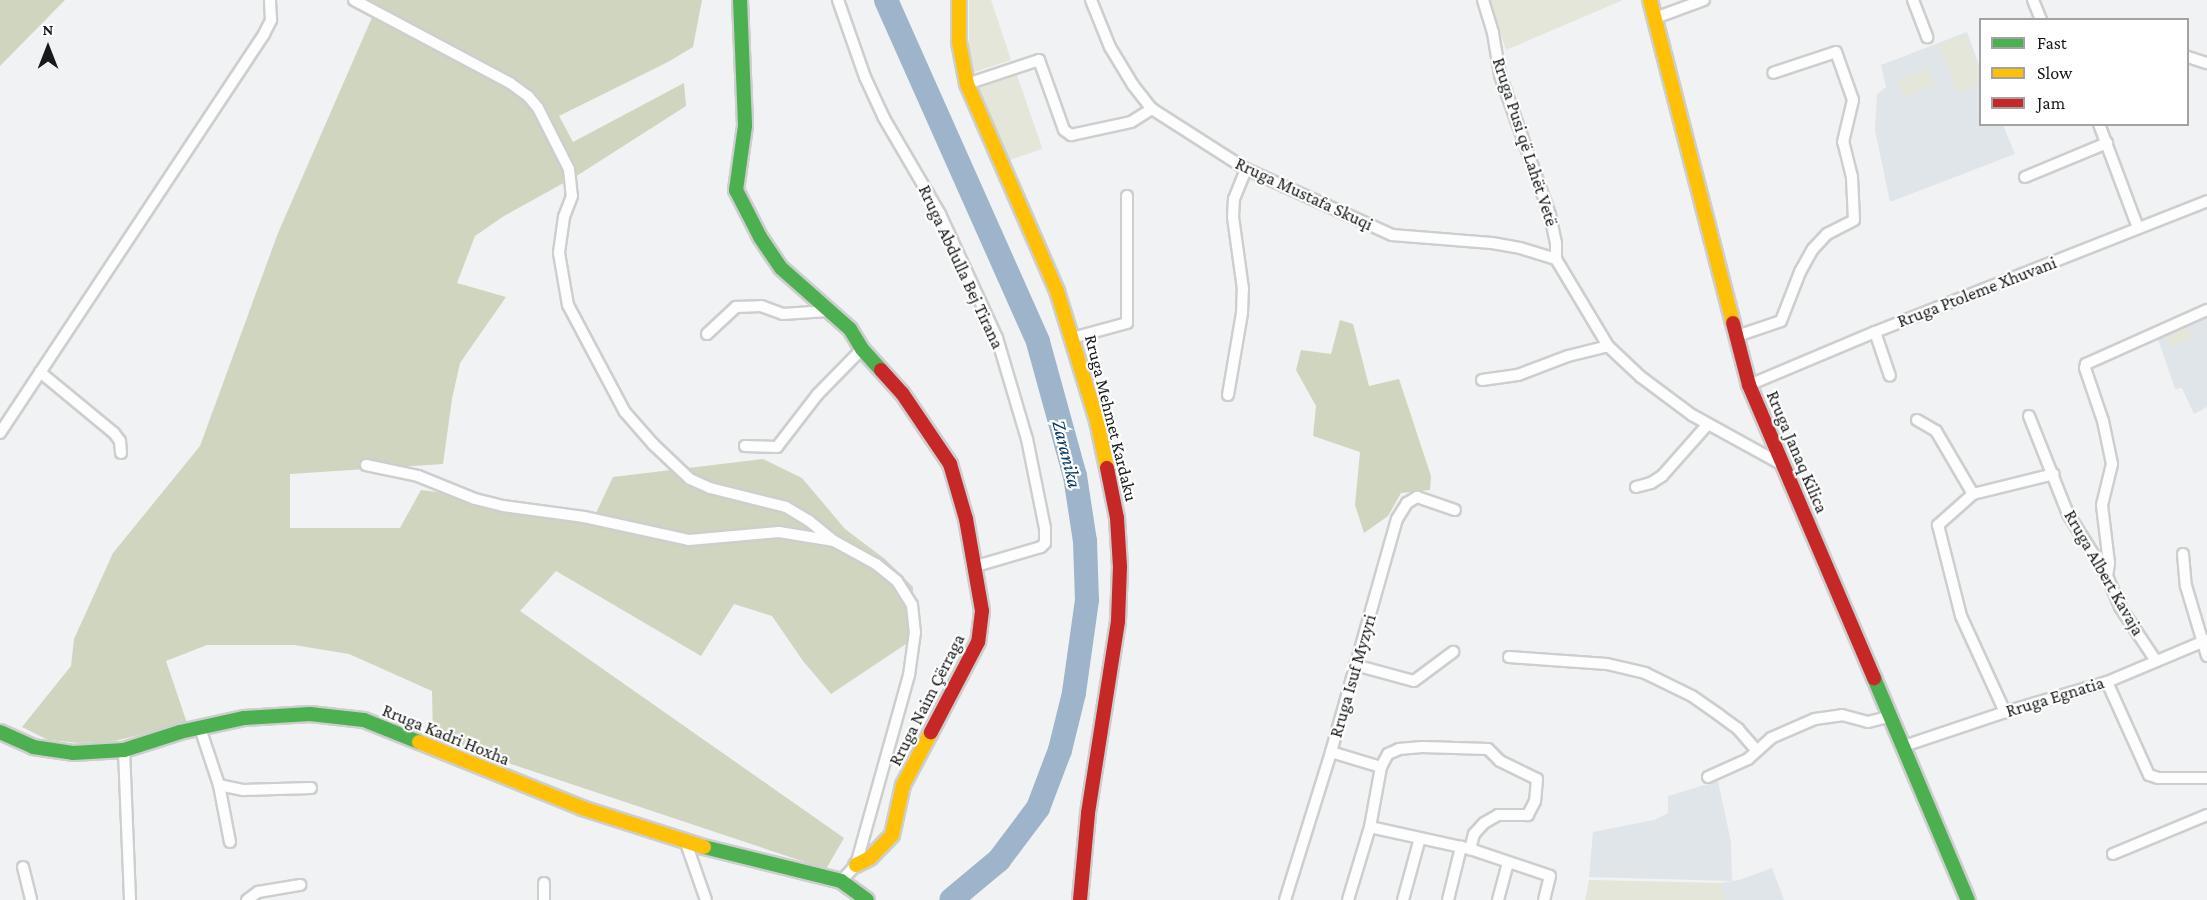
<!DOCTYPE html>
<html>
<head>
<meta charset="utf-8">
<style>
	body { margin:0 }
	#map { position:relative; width:2207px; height:900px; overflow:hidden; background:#f1f2f3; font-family:"Crimson Pro",serif }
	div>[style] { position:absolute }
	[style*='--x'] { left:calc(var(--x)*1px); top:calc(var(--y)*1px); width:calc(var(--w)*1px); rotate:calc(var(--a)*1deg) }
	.built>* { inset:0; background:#e0e5e9 }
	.green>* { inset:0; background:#e3e6d8; transform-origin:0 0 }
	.forest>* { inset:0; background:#d0d5bf }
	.river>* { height:24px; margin:-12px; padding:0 12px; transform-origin:12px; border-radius:12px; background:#9eb4ca }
	.roads { filter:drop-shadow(2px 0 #cdcece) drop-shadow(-2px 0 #cdcece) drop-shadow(0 2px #cdcece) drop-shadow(0 -2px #cdcece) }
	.street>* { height:10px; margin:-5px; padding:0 5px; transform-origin:5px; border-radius:5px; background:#fdfdfd }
	.fast>* { height:14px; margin:-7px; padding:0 7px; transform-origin:7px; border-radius:7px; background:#4caf50 }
	.slow>* { height:14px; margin:-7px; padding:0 7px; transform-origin:7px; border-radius:7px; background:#ffc107 }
	.jam>* { height:14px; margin:-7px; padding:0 7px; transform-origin:7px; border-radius:7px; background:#c62828 }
	span { translate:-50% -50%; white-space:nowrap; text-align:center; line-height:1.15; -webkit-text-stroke:4.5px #fff; paint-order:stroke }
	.street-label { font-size:18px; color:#171819 }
	.water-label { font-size:20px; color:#043a63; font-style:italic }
	.legend { position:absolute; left:1979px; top:18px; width:210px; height:108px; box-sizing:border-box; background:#fff; border:2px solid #a2a3a3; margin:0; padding:8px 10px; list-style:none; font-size:18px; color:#171819 }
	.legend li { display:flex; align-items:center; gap:12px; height:30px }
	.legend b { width:30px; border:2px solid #a2a3a3 }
	.north { position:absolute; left:18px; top:18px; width:60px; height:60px; -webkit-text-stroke:4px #fff; paint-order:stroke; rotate:0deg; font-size:16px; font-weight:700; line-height:24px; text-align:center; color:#171819 }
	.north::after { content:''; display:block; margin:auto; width:21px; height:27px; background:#171819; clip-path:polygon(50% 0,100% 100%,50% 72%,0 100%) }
</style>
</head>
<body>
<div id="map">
	<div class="built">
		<div style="clip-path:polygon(1967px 32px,1980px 67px,1980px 124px,2003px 125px,2015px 154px,1890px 202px,1875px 130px,1877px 94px,1886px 87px,1881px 65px)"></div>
		<div style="clip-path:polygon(2207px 315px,2207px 407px,2194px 414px,2182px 388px,2175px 389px,2158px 339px)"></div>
		<div style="clip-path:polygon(1718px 781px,1731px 842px,1732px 881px,1589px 877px,1593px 832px,1654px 820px,1668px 813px,1668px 796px)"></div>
		<div style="clip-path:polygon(1772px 868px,1784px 900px,1725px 900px,1720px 883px,1739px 880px)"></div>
	</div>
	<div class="green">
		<div style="clip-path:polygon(969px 0,991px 0,1011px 60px,974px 72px,969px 49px)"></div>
		<div style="clip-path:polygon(1490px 0,1623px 0,1506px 50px)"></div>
		<div style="clip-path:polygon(1965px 34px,1980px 73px,1980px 84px,1958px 93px,1939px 45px)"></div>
		<div style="left:1928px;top:68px;width:18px;height:33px;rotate:68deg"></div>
		<div style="left:1017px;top:75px;width:78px;height:40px;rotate:71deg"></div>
		<div style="left:2187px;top:327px;width:12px;height:24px;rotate:66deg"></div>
		<div style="clip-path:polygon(1589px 880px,1720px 883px,1725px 900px,1585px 900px)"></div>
	</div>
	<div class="forest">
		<div style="clip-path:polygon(0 0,65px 0,0 66px)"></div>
		<div style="clip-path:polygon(368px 0,702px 0,693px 47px,668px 62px,559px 116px,573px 142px,684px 83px,686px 106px,578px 175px,504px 216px,475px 236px,457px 283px,506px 297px,460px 363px,452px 399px,443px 464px,290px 474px,290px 528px,400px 528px,421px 490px,596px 513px,613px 477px,763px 459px,802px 478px,845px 529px,885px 559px,913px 587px,912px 640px,831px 694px,803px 661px,772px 616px,734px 604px,701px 656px,556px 571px,520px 611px,844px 838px,826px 869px,433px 738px,432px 691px,349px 654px,294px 645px,207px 645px,166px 661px,187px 723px,111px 742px,79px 743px,48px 740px,22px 727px,71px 666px,74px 639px,113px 553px,200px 446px,278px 233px,377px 6px)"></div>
		<div style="clip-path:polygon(1340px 320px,1353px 324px,1369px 386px,1399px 379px,1431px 476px,1430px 490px,1401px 493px,1388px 516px,1364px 533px,1355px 505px,1360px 452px,1313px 436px,1316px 406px,1296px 370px,1301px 350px,1331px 354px)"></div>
	</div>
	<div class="river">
		<div style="--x:886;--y:0;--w:374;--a:66"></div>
		<div style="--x:1038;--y:342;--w:139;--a:74.6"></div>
		<div style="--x:1075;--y:476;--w:66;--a:81.3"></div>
		<div style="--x:1085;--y:541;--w:59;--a:88.1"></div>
		<div style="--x:1087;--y:600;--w:94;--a:98"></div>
		<div style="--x:1074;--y:693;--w:59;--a:103.8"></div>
		<div style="--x:1060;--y:750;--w:62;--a:110.8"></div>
		<div style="--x:1038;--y:808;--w:65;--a:126.9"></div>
		<div style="--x:999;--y:860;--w:62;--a:140.2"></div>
	</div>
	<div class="roads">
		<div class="street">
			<div style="--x:354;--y:0;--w:177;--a:28"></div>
			<div style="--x:510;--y:83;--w:22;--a:36"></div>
			<div style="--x:528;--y:96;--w:16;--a:50"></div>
			<div style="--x:538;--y:108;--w:68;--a:63.1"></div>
			<div style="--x:569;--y:169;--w:27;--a:84"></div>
			<div style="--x:572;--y:196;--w:22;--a:111"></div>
			<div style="--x:564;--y:217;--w:36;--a:98"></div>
			<div style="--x:559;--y:253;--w:53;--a:80.2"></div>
			<div style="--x:568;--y:305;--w:121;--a:62"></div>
			<div style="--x:625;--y:412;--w:43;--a:48.8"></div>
			<div style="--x:653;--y:444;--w:51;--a:43.4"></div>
			<div style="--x:690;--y:479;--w:22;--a:24"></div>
			<div style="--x:710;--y:488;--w:78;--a:14"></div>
			<div style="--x:786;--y:507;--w:26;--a:31"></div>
			<div style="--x:808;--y:520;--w:32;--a:39"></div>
			<div style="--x:838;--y:0;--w:82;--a:70.7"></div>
			<div style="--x:865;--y:77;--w:45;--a:65.1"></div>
			<div style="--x:884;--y:118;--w:111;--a:59.7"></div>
			<div style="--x:940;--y:214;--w:136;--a:65.3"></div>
			<div style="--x:997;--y:338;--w:105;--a:73.5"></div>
			<div style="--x:1027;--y:439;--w:91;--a:78.6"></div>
			<div style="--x:1045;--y:528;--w:15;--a:90"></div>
			<div style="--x:1045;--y:543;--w:6;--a:135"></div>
			<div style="--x:1041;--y:547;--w:71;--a:163.6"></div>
			<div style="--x:1091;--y:0;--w:51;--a:68"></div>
			<div style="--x:1110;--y:47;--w:44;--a:58.8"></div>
			<div style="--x:1133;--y:85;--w:31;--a:52"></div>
			<div style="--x:1152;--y:109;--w:112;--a:32.6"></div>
			<div style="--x:1246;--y:169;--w:160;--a:24.3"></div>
			<div style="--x:1392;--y:235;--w:100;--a:4.6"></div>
			<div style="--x:1492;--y:243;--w:28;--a:10"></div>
			<div style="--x:1520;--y:248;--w:38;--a:17"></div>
			<div style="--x:1483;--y:0;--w:34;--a:73"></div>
			<div style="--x:1493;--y:33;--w:43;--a:80.5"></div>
			<div style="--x:1500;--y:75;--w:149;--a:70.3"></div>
			<div style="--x:1550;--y:215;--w:29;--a:78"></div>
			<div style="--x:1556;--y:243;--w:16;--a:90"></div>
			<div style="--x:1556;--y:259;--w:101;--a:59.1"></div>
			<div style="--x:1608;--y:346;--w:45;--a:43.2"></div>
			<div style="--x:1641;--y:377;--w:64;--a:36.7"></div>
			<div style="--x:1692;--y:415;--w:104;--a:28.8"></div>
			<div style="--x:1913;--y:0;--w:40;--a:69"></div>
			<div style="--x:2033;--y:0;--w:22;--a:68"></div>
			<div style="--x:1655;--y:18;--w:52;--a:-20.2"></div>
			<div style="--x:2188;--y:57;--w:20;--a:18"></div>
			<div style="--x:967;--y:84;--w:76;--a:-18.4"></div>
			<div style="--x:1039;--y:60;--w:74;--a:70.3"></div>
			<div style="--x:1064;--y:130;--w:9;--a:36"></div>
			<div style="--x:1071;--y:135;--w:61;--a:-12.2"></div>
			<div style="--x:1131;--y:122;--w:25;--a:-32"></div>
			<div style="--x:2099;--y:124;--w:111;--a:69.4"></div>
			<div style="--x:2025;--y:177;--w:89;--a:-22.5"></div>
			<div style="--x:1875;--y:332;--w:46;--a:71.2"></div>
			<div style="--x:707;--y:334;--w:40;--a:-43"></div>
			<div style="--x:736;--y:307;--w:25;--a:-2"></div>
			<div style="--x:761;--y:306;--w:23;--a:20"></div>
			<div style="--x:783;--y:314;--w:44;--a:-3.9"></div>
			<div style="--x:1737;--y:336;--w:46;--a:-18.8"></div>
			<div style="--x:1781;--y:321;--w:53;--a:-68.8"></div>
			<div style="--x:1800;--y:272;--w:26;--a:-61"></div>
			<div style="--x:1813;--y:249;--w:21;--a:-47"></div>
			<div style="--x:1827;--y:234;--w:30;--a:-27"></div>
			<div style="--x:1854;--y:220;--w:43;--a:-92.7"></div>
			<div style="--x:1852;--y:177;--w:36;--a:-104"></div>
			<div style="--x:1843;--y:142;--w:43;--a:-76.6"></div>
			<div style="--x:1853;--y:100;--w:51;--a:-109.5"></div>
			<div style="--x:1836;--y:52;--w:66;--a:161.6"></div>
			<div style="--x:1072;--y:338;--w:57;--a:-15.3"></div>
			<div style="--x:1127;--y:323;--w:127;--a:-90"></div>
			<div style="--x:40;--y:372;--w:96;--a:39.5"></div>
			<div style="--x:114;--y:433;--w:10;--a:53"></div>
			<div style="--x:120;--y:441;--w:12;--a:85"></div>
			<div style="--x:1482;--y:380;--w:36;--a:-8"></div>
			<div style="--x:1518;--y:375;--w:53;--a:-20.8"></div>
			<div style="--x:1568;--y:356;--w:41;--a:-14"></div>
			<div style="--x:1749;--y:385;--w:137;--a:-22.8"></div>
			<div style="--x:1875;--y:332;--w:357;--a:-21.5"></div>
			<div style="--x:1228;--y:395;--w:83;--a:-80.3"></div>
			<div style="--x:1242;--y:313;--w:24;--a:-88"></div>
			<div style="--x:1243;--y:289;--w:73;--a:-97.9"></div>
			<div style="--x:1233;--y:217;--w:18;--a:-87"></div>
			<div style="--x:1234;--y:199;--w:32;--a:-68"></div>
			<div style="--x:2029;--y:416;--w:105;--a:68.3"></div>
			<div style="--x:2068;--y:514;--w:73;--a:57.8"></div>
			<div style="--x:2107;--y:576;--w:34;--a:67"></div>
			<div style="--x:2120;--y:607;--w:65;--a:56.3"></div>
			<div style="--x:1917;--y:420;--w:22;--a:30"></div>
			<div style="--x:1936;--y:431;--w:73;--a:59.6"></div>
			<div style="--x:1973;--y:494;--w:47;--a:138.5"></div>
			<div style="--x:1938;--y:525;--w:94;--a:75.8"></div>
			<div style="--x:1961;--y:616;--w:106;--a:65.4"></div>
			<div style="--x:0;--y:433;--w:478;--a:-56.5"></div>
			<div style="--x:264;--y:34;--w:16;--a:-63"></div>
			<div style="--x:271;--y:20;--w:20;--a:-93"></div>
			<div style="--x:745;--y:446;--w:32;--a:2"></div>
			<div style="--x:777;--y:447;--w:66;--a:-52.4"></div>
			<div style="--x:817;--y:395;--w:64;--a:-45.6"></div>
			<div style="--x:366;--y:465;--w:53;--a:11.9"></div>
			<div style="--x:418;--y:476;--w:61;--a:22"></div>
			<div style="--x:475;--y:499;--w:29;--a:14"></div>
			<div style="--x:503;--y:506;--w:82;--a:7.7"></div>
			<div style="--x:584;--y:517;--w:107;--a:12.4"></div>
			<div style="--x:689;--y:540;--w:90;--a:-5.1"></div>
			<div style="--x:779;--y:532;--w:56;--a:9.3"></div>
			<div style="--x:834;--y:541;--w:48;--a:28.7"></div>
			<div style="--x:876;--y:564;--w:27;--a:39"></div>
			<div style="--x:897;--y:581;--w:28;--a:58"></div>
			<div style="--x:912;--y:605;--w:27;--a:84"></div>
			<div style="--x:915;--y:632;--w:43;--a:97.9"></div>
			<div style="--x:909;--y:675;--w:197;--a:105.6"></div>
			<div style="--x:856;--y:865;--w:22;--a:133"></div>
			<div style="--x:1636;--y:487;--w:16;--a:-15"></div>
			<div style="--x:1651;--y:483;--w:13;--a:-32"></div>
			<div style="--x:1662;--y:476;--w:69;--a:-48.5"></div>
			<div style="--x:1973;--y:494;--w:83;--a:-13.9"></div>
			<div style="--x:2183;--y:554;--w:32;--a:85"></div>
			<div style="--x:2186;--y:586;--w:73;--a:73.3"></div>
			<div style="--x:2107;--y:576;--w:13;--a:-81"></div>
			<div style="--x:2109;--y:563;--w:58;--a:-96.9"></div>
			<div style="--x:2102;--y:505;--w:42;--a:-76.3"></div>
			<div style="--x:2112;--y:464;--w:44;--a:-101.8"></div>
			<div style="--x:2103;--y:421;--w:56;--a:-108.8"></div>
			<div style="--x:2085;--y:368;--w:4;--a:-76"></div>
			<div style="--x:2086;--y:364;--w:133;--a:-24.1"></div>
			<div style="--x:1509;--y:657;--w:98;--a:4.1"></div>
			<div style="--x:1607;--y:664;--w:39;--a:13"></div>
			<div style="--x:1645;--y:673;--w:52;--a:26.1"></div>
			<div style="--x:1692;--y:696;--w:33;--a:35"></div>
			<div style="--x:1719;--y:715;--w:24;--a:36"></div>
			<div style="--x:1738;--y:729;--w:28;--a:49"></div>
			<div style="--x:1355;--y:665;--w:61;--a:15.2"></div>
			<div style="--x:1414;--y:681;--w:49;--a:-36.6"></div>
			<div style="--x:2107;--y:682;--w:102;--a:65.7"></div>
			<div style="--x:2149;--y:775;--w:9;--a:18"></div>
			<div style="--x:2158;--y:778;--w:49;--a:0"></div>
			<div style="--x:200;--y:728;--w:60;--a:71.6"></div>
			<div style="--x:219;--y:785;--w:58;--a:79.1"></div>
			<div style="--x:1901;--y:747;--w:110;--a:-18.6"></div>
			<div style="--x:2005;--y:712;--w:106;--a:-16.4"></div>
			<div style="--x:2107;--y:682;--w:108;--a:-22.8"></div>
			<div style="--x:124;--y:750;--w:150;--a:87.7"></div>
			<div style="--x:1331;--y:752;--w:52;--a:16.7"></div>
			<div style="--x:1381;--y:767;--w:61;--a:100.4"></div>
			<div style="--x:1370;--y:827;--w:76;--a:106.8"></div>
			<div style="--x:1381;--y:767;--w:15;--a:-62"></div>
			<div style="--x:1388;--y:754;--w:12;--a:-24"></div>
			<div style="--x:1399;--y:749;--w:23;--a:-5"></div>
			<div style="--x:1422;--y:747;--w:66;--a:1.7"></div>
			<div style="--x:1488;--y:749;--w:17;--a:45"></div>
			<div style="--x:1500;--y:761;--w:41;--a:25.9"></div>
			<div style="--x:1537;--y:779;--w:22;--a:95"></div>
			<div style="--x:1535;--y:801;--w:16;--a:117"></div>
			<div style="--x:1528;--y:815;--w:30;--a:180"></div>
			<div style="--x:1498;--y:815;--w:16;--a:150"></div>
			<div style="--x:1484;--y:823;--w:15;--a:132"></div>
			<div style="--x:1474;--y:834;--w:16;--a:105"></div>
			<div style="--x:1708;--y:777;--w:44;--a:-24.2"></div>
			<div style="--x:1748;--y:759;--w:31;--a:-42"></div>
			<div style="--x:1771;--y:738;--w:48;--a:-23.4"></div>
			<div style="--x:1815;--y:719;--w:27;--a:-8"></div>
			<div style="--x:1842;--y:715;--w:27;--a:15"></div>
			<div style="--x:1868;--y:722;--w:21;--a:-14"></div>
			<div style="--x:219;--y:785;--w:25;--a:12"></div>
			<div style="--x:243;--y:790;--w:68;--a:-1.7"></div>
			<div style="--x:1370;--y:827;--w:102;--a:12.4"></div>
			<div style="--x:1470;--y:849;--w:84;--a:18.6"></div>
			<div style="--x:1550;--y:876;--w:25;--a:104"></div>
			<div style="--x:686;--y:843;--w:60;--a:70.7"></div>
			<div style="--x:2113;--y:854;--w:102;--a:-22.5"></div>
			<div style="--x:23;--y:867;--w:34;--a:76"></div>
			<div style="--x:247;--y:900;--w:14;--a:-36"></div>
			<div style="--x:258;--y:892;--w:43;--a:-9.5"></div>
			<div style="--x:544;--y:900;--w:17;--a:-90"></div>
			<div style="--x:1285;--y:900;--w:155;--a:-72.7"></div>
			<div style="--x:1331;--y:752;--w:242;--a:-74.2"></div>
			<div style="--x:1397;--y:519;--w:19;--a:-58"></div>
			<div style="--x:1407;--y:503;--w:12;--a:-31"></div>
			<div style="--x:1417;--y:497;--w:40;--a:18.9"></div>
			<div style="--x:1403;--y:900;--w:64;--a:-74.7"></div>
			<div style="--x:1448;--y:900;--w:55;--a:-76.2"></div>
			<div style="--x:1498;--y:900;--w:38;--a:-75"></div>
		</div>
		<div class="fast">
			<div style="--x:740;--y:0;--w:126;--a:87.7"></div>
			<div style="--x:745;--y:126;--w:65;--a:98"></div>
			<div style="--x:736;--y:190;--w:53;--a:62.9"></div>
			<div style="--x:760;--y:237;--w:37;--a:56"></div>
			<div style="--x:781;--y:268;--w:92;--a:41.5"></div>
			<div style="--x:850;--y:329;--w:23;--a:59"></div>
			<div style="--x:862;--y:349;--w:28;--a:48"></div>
			<div style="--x:1874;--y:678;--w:241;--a:67.1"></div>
			<div style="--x:0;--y:732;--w:36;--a:24"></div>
			<div style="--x:33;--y:747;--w:40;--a:8.5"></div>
			<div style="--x:73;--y:753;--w:51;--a:-3.4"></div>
			<div style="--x:124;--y:750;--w:59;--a:-17.8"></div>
			<div style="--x:180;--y:732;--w:66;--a:-12.3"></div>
			<div style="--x:244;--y:718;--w:66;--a:-3.5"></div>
			<div style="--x:310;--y:714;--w:54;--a:6.3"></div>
			<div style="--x:364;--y:720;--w:59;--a:21.8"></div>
			<div style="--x:704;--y:847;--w:141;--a:13.9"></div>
			<div style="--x:841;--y:881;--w:32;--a:36"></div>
		</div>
		<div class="slow">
			<div style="--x:959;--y:0;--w:42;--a:90"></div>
			<div style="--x:959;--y:42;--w:43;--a:79.2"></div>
			<div style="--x:967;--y:84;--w:226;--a:66.5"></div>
			<div style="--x:1057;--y:291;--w:136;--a:72.9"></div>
			<div style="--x:1097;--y:421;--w:48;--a:78"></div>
			<div style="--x:1650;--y:0;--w:333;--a:75.6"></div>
			<div style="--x:419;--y:742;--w:176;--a:22"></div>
			<div style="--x:582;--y:808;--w:128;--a:17.7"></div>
			<div style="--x:856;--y:865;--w:16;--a:-27"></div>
			<div style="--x:870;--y:858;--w:32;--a:-46"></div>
			<div style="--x:892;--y:835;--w:51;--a:-77.6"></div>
			<div style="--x:903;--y:785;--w:60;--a:-62.2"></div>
		</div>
		<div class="jam">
			<div style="--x:1733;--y:323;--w:64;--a:75.5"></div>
			<div style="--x:1749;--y:385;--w:319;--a:66.9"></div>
			<div style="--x:881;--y:370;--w:31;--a:48"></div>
			<div style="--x:902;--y:393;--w:86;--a:55.9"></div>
			<div style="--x:950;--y:464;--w:57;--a:73.8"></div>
			<div style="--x:966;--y:519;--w:93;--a:80.1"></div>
			<div style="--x:982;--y:611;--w:31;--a:97"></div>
			<div style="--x:978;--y:642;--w:102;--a:117.6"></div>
			<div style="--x:1080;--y:900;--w:87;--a:-84.7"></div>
			<div style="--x:1088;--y:813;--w:194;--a:-81.1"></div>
			<div style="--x:1118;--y:621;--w:54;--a:-87.9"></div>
			<div style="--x:1120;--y:567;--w:49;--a:-93.5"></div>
			<div style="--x:1117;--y:518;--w:51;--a:-101.3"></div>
		</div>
	</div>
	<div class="street-label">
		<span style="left:1525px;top:142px;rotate:72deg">Rruga Pusi që Lahët Vetë</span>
		<span style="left:1304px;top:194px;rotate:25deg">Rruga Mustafa Skuqi</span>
		<span style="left:961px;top:267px;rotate:65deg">Rruga Abdulla Bej Tirana</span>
		<span style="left:1977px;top:292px;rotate:-21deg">Rruga Ptoleme Xhuvani</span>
		<span style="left:1111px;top:418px;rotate:76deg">Rruga Mehmet Kardaku</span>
		<span style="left:1797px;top:452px;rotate:67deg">Rruga Janaq Kilica</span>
		<span style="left:2104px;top:573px;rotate:60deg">Rruga Albert Kavaja</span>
		<span style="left:1353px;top:676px;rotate:-74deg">Rruga Isuf Myzyri</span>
		<span style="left:2055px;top:697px;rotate:-17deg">Rruga Egnatia</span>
		<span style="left:927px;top:700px;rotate:-63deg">Rruga Naim Çërraga</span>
		<span style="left:446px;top:735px;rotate:22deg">Rruga Kadri Hoxha</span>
	</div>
	<div class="water-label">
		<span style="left:1067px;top:454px;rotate:76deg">Zaranika</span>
	</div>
	<ul class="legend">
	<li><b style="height:8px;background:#4caf50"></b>Fast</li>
	<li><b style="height:8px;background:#ffc107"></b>Slow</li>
	<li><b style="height:8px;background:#c62828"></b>Jam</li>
	</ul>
	<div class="north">N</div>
</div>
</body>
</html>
